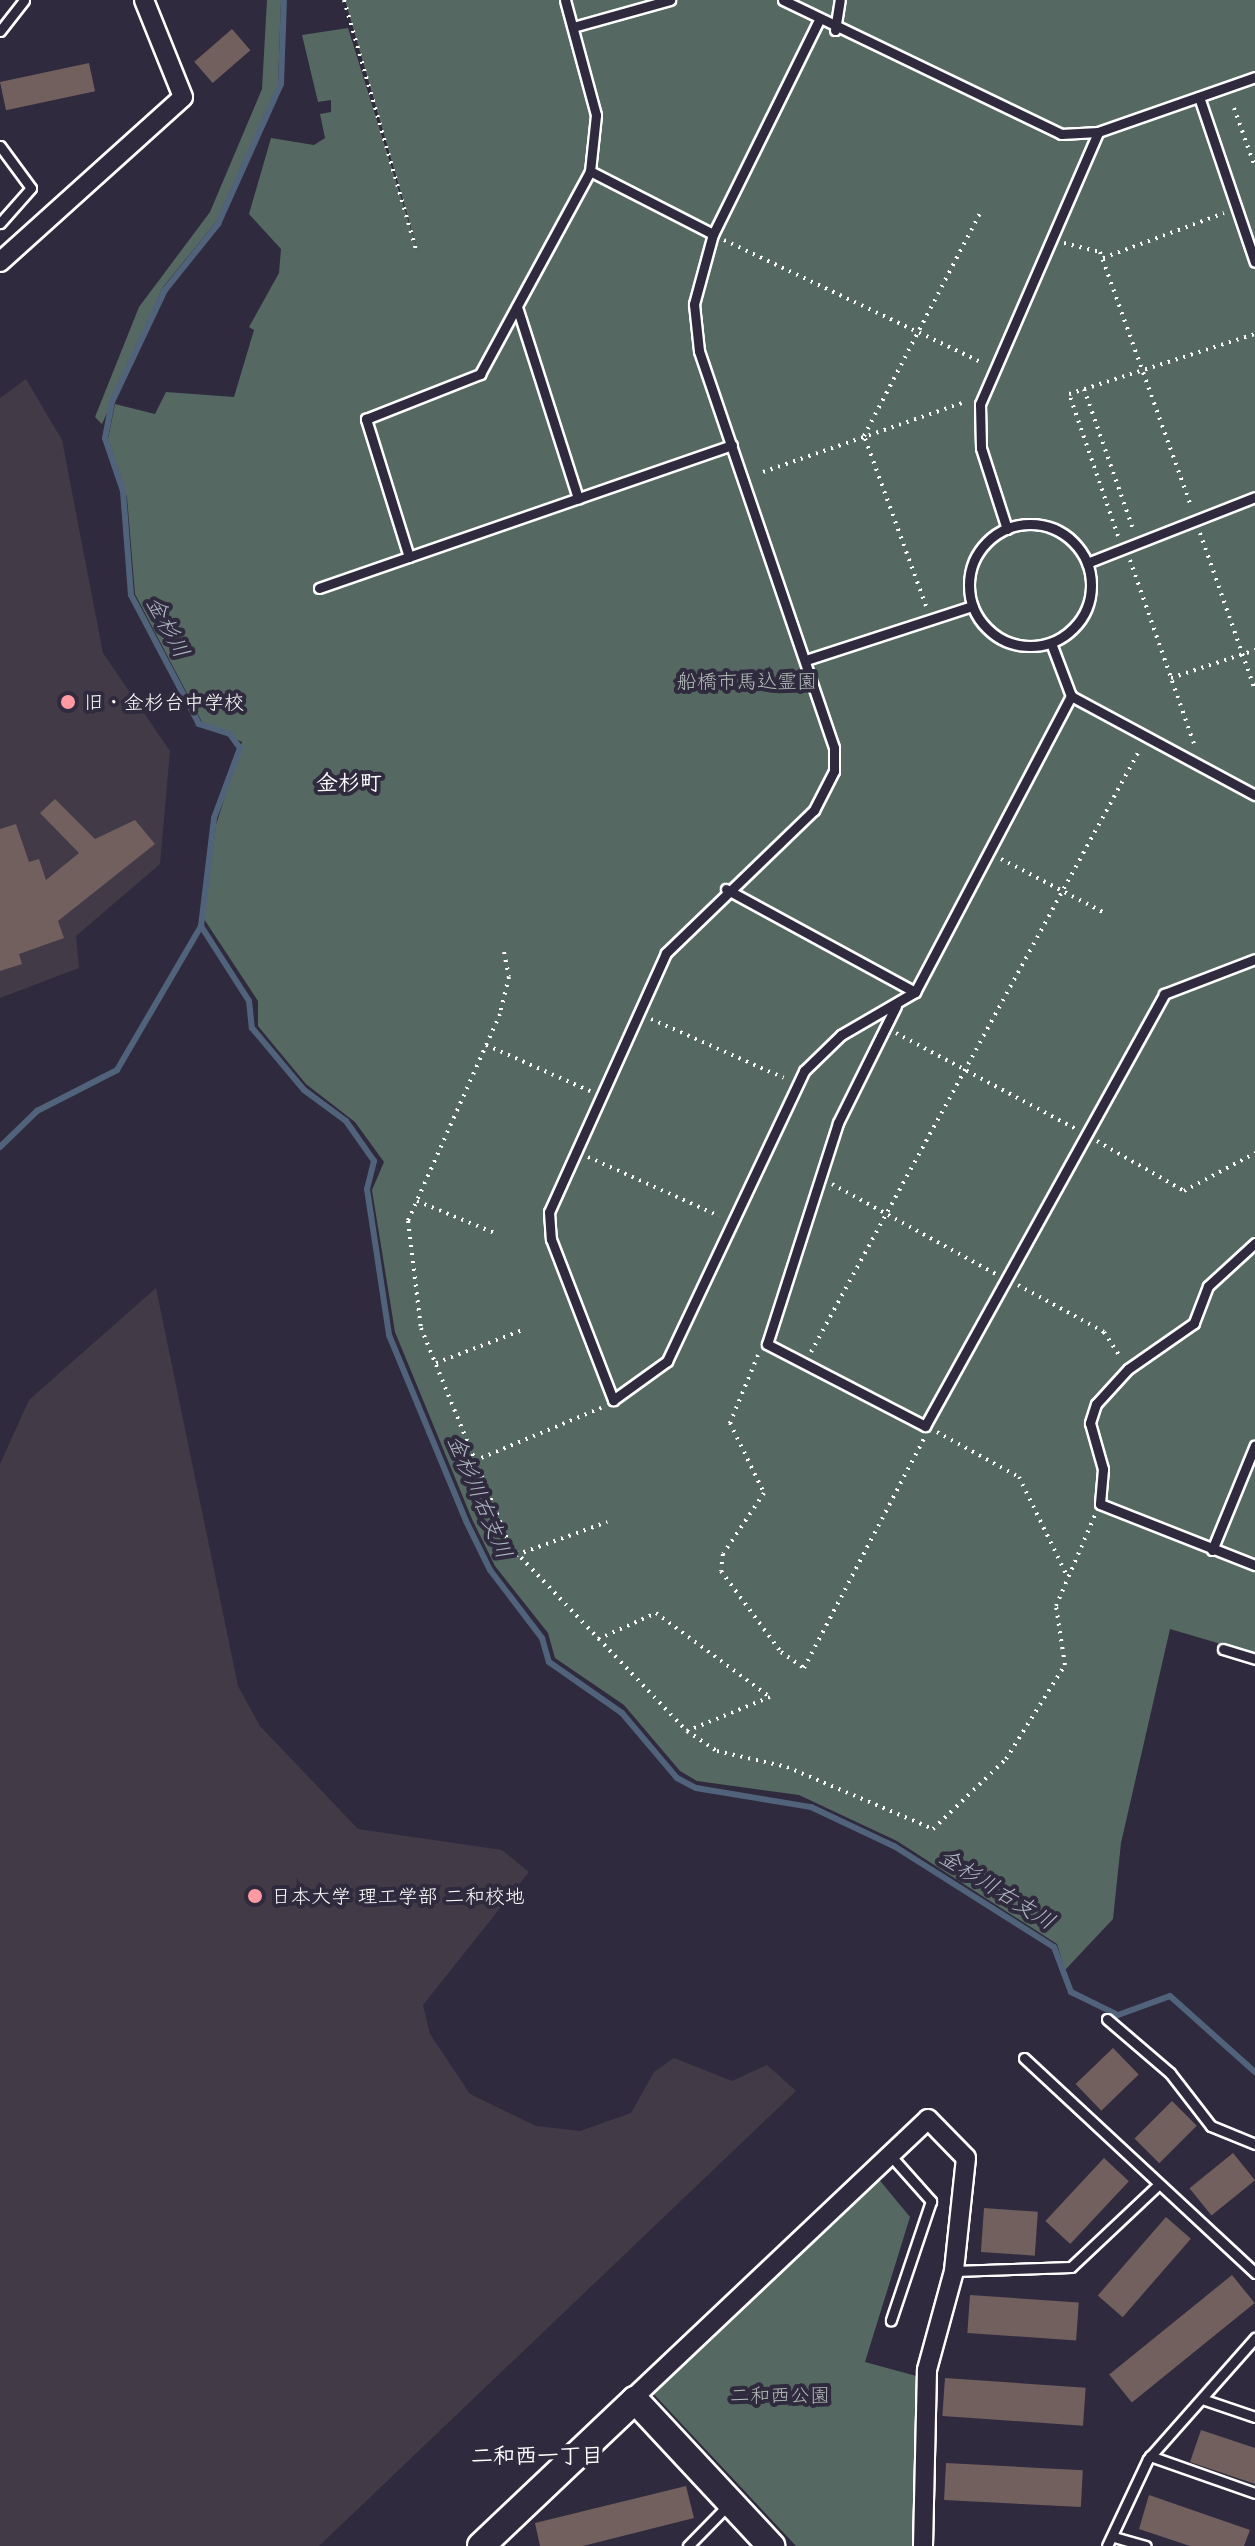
<!DOCTYPE html>
<html>
<head>
<meta charset="utf-8">
<style>
	body { margin:0 }
	#map { position:relative; width:1255px; height:2546px; overflow:hidden; background:#2f2a3d; font-family:"Shantell Sans","Klee One",sans-serif }
	div>[style] { position:absolute }
	[style*='--x'] { left:calc(var(--x)*1px); top:calc(var(--y)*1px); width:calc(var(--w)*1px); rotate:calc(var(--a)*1deg) }
	.built>* { inset:0; background:#433a47 }
	.green>* { inset:0; background:#556962 }
	.stream>* { height:6px; margin:-3px; padding:0 3px; transform-origin:3px; border-radius:3px; background:#50637b }
	.building>* { inset:0; background:#72605f; transform-origin:0 0 }
	.path>* { height:4px; margin-top:-2px; transform-origin:0; background:repeating-linear-gradient(90deg,#fff 0 2px,transparent 0 8px) }
	.roads { filter:drop-shadow(2px 0 #fff) drop-shadow(-2px 0 #fff) drop-shadow(0 2px #fff) drop-shadow(0 -2px #fff) }
	.lane>* { height:9px; margin:-4.5px; padding:0 4.5px; transform-origin:4.5px; border-radius:4.5px; background:#2f2a3d }
	.lane>.ring { margin:-4.5px; padding:0; box-sizing:content-box; background:none; border:9px solid #2f2a3d; border-radius:50% }
	.street>* { height:18px; margin:-9px; padding:0 9px; transform-origin:9px; border-radius:9px; background:#2f2a3d }
	.secondary>* { height:26px; margin:-13px; padding:0 13px; transform-origin:13px; border-radius:13px; background:#2f2a3d }
	.dots>* { width:22px; height:22px; translate:-50% -50%; box-sizing:border-box; border:4px solid #2f2a3d; border-radius:50% }
	span { translate:-50% -50%; white-space:nowrap; text-align:center; line-height:1.15; -webkit-text-stroke:8px #2f2a3d; paint-order:stroke }
	.park-label { font-size:20px; color:#b2bcb8 }
	.poi-label { font-size:20px; color:#fff }
	.left { translate:0 -50%; text-align:left }
	.water-label { font-size:22px; color:#b0b9c4; font-style:italic }
	.neighbourhood-label { font-size:22px; color:#fff; font-weight:700 }
</style>
</head>
<body>
<div id="map">
	<div class="built">
		<div style="clip-path:polygon(26px 379px,62px 440px,103px 653px,170px 751px,160px 864px,76px 936px,79px 968px,0 998px,0 398px)"></div>
		<div style="clip-path:polygon(156px 1288px,238px 1686px,260px 1726px,358px 1829px,502px 1850px,529px 1872px,423px 2005px,430px 2034px,470px 2094px,536px 2126px,580px 2131px,631px 2113px,654px 2072px,674px 2058px,732px 2081px,767px 2065px,796px 2091px,319px 2546px,0 2546px,0 1464px,29px 1400px)"></div>
	</div>
	<div class="green">
		<div style="clip-path:polygon(267px 0,281px 0,278px 86px,216px 222px,163px 287px,102px 424px,95px 417px,139px 307px,210px 212px,262px 89px)"></div>
		<div style="clip-path:polygon(345px 0,1255px 0,1255px 1654px,1170px 1629px,1121px 1843px,1113px 1919px,1065px 1970px,1057px 1944px,897px 1841px,799px 1795px,697px 1781px,680px 1771px,624px 1705px,555px 1658px,548px 1633px,495px 1566px,472px 1519px,395px 1332px,372px 1190px,384px 1162px,355px 1122px,306px 1084px,258px 1026px,258px 1001px,204px 919px,216px 825px,242px 742px,202px 722px,135px 594px,127px 497px,108px 439px,115px 404px,155px 414px,166px 392px,234px 397px,254px 330px,249px 327px,279px 273px,281px 249px,249px 214px,271px 138px,314px 145px,325px 138px,320px 114px,331px 112px,331px 100px,318px 102px,302px 35px,348px 28px,419px 255px)"></div>
		<div style="clip-path:polygon(877px 2177px,910px 2217px,865px 2362px,920px 2377px,914px 2546px,796px 2546px,649px 2389px)"></div>
	</div>
	<div class="stream">
		<div style="--x:201;--y:926;--w:89;--a:57.4"></div>
		<div style="--x:249;--y:1001;--w:27;--a:84"></div>
		<div style="--x:252;--y:1028;--w:81;--a:50"></div>
		<div style="--x:304;--y:1090;--w:52;--a:36.4"></div>
		<div style="--x:346;--y:1121;--w:49;--a:55"></div>
		<div style="--x:374;--y:1161;--w:29;--a:104"></div>
		<div style="--x:367;--y:1189;--w:148;--a:81.4"></div>
		<div style="--x:389;--y:1335;--w:201;--a:67.5"></div>
		<div style="--x:466;--y:1521;--w:55;--a:63.9"></div>
		<div style="--x:490;--y:1570;--w:86;--a:52.6"></div>
		<div style="--x:542;--y:1638;--w:25;--a:74"></div>
		<div style="--x:549;--y:1662;--w:89;--a:34.9"></div>
		<div style="--x:622;--y:1713;--w:85;--a:49.8"></div>
		<div style="--x:677;--y:1778;--w:21;--a:28"></div>
		<div style="--x:696;--y:1788;--w:117;--a:9.4"></div>
		<div style="--x:811;--y:1807;--w:92;--a:25.2"></div>
		<div style="--x:894;--y:1846;--w:189;--a:32.3"></div>
		<div style="--x:1054;--y:1947;--w:48;--a:69.3"></div>
		<div style="--x:1071;--y:1992;--w:52;--a:26.1"></div>
		<div style="--x:1118;--y:2015;--w:55;--a:-20.1"></div>
		<div style="--x:1170;--y:1996;--w:114;--a:41.8"></div>
		<div style="--x:0;--y:1147;--w:52;--a:-44.2"></div>
		<div style="--x:37;--y:1111;--w:90;--a:-27.1"></div>
		<div style="--x:117;--y:1070;--w:167;--a:-59.7"></div>
		<div style="--x:201;--y:926;--w:109;--a:-83.1"></div>
		<div style="--x:214;--y:818;--w:75;--a:-69.6"></div>
		<div style="--x:240;--y:748;--w:17;--a:-126"></div>
		<div style="--x:230;--y:734;--w:33;--a:-162"></div>
		<div style="--x:199;--y:724;--w:146;--a:-117.8"></div>
		<div style="--x:131;--y:595;--w:104;--a:-94.4"></div>
		<div style="--x:123;--y:491;--w:56;--a:-108.8"></div>
		<div style="--x:105;--y:438;--w:37;--a:-79"></div>
		<div style="--x:112;--y:402;--w:124;--a:-64.7"></div>
		<div style="--x:165;--y:290;--w:85;--a:-51.2"></div>
		<div style="--x:218;--y:224;--w:154;--a:-65.8"></div>
		<div style="--x:281;--y:84;--w:84;--a:-88"></div>
	</div>
	<div class="building">
		<div style="left:232px;top:29px;width:28px;height:50px;rotate:49deg"></div>
		<div style="left:89px;top:63px;width:29px;height:91px;rotate:78deg"></div>
		<div style="clip-path:polygon(55px 799px,95px 839px,135px 820px,155px 844px,58px 921px,64px 938px,19px 954px,22px 964px,0 971px,0 829px,16px 824px,29px 862px,39px 859px,46px 880px,79px 853px,40px 813px)"></div>
		<div style="left:1113px;top:2048px;width:37px;height:52px;rotate:46deg"></div>
		<div style="left:1172px;top:2101px;width:35px;height:53px;rotate:45deg"></div>
		<div style="left:1233px;top:2153px;width:35px;height:56px;rotate:51deg"></div>
		<div style="left:1104px;top:2158px;width:34px;height:86px;rotate:43deg"></div>
		<div style="left:984px;top:2208px;width:54px;height:44px;rotate:4deg"></div>
		<div style="left:1166px;top:2217px;width:33px;height:104px;rotate:41deg"></div>
		<div style="left:1232px;top:2275px;width:36px;height:158px;rotate:51deg"></div>
		<div style="left:970px;top:2295px;width:109px;height:38px;rotate:4deg"></div>
		<div style="left:945px;top:2378px;width:141px;height:38px;rotate:4deg"></div>
		<div style="clip-path:polygon(1201px 2430px,1255px 2448px,1255px 2484px,1190px 2462px)"></div>
		<div style="left:946px;top:2463px;width:137px;height:37px;rotate:3deg"></div>
		<div style="clip-path:polygon(686px 2486px,694px 2518px,583px 2546px,540px 2546px,535px 2523px)"></div>
		<div style="clip-path:polygon(1149px 2495px,1250px 2530px,1244px 2546px,1190px 2546px,1139px 2529px)"></div>
	</div>
	<div class="path">
		<div style="--x:344;--y:0;--w:263;--a:73.9"></div>
		<div style="--x:1234;--y:108;--w:63;--a:70.4"></div>
		<div style="--x:724;--y:240;--w:287;--a:25.4"></div>
		<div style="--x:1064;--y:243;--w:37;--a:14"></div>
		<div style="--x:1100;--y:252;--w:270;--a:70.3"></div>
		<div style="--x:1103;--y:258;--w:129;--a:-20.4"></div>
		<div style="--x:1084;--y:389;--w:151;--a:70.7"></div>
		<div style="--x:763;--y:472;--w:214;--a:-19.1"></div>
		<div style="--x:1200;--y:533;--w:166;--a:70.7"></div>
		<div style="--x:1118;--y:536;--w:150;--a:-109"></div>
		<div style="--x:1069;--y:394;--w:195;--a:-17.9"></div>
		<div style="--x:1130;--y:560;--w:195;--a:70.8"></div>
		<div style="--x:926;--y:606;--w:181;--a:-110"></div>
		<div style="--x:864;--y:436;--w:251;--a:-62.5"></div>
		<div style="--x:1171;--y:678;--w:89;--a:-18.4"></div>
		<div style="--x:1001;--y:859;--w:115;--a:27.5"></div>
		<div style="--x:504;--y:952;--w:25;--a:79"></div>
		<div style="--x:509;--y:977;--w:38;--a:104"></div>
		<div style="--x:500;--y:1014;--w:227;--a:114"></div>
		<div style="--x:408;--y:1221;--w:108;--a:83.1"></div>
		<div style="--x:421;--y:1328;--w:235;--a:67.8"></div>
		<div style="--x:510;--y:1546;--w:256;--a:46.3"></div>
		<div style="--x:687;--y:1731;--w:36;--a:34"></div>
		<div style="--x:717;--y:1751;--w:72;--a:12.9"></div>
		<div style="--x:787;--y:1767;--w:159;--a:23"></div>
		<div style="--x:933;--y:1829;--w:101;--a:-43.8"></div>
		<div style="--x:1006;--y:1759;--w:111;--a:-57.9"></div>
		<div style="--x:1065;--y:1665;--w:60;--a:-98.7"></div>
		<div style="--x:1056;--y:1606;--w:99;--a:-66.8"></div>
		<div style="--x:651;--y:1019;--w:145;--a:23.9"></div>
		<div style="--x:896;--y:1033;--w:204;--a:28.1"></div>
		<div style="--x:486;--y:1045;--w:114;--a:23.9"></div>
		<div style="--x:1097;--y:1141;--w:100;--a:29.9"></div>
		<div style="--x:1184;--y:1191;--w:81;--a:-28.2"></div>
		<div style="--x:588;--y:1157;--w:144;--a:24.2"></div>
		<div style="--x:832;--y:1184;--w:187;--a:28.8"></div>
		<div style="--x:417;--y:1201;--w:87;--a:22.4"></div>
		<div style="--x:1018;--y:1285;--w:98;--a:28.7"></div>
		<div style="--x:1104;--y:1332;--w:30;--a:57"></div>
		<div style="--x:811;--y:1352;--w:687;--a:-61.38"></div>
		<div style="--x:758;--y:1355;--w:74;--a:112.4"></div>
		<div style="--x:730;--y:1423;--w:78;--a:64.1"></div>
		<div style="--x:764;--y:1493;--w:73;--a:123.9"></div>
		<div style="--x:723;--y:1554;--w:17;--a:97"></div>
		<div style="--x:721;--y:1571;--w:101;--a:53.5"></div>
		<div style="--x:781;--y:1652;--w:28;--a:35"></div>
		<div style="--x:804;--y:1668;--w:261;--a:-62.4"></div>
		<div style="--x:436;--y:1363;--w:93;--a:-20.8"></div>
		<div style="--x:937;--y:1432;--w:94;--a:28.8"></div>
		<div style="--x:1019;--y:1477;--w:110;--a:64.1"></div>
		<div style="--x:474;--y:1461;--w:138;--a:-22.7"></div>
		<div style="--x:516;--y:1555;--w:97;--a:-19.9"></div>
		<div style="--x:598;--y:1639;--w:64;--a:-24.1"></div>
		<div style="--x:656;--y:1613;--w:142;--a:36.4"></div>
		<div style="--x:770;--y:1697;--w:90;--a:157.7"></div>
	</div>
	<div class="roads">
		<div class="lane">
			<div style="--x:565;--y:0;--w:119;--a:74.9"></div>
			<div style="--x:596;--y:115;--w:56;--a:96.1"></div>
			<div style="--x:590;--y:171;--w:138;--a:27.1"></div>
			<div style="--x:783;--y:0;--w:309;--a:25.7"></div>
			<div style="--x:1061;--y:134;--w:37;--a:-3"></div>
			<div style="--x:1098;--y:132;--w:166;--a:-19.3"></div>
			<div style="--x:818;--y:22;--w:237;--a:116.3"></div>
			<div style="--x:713;--y:234;--w:73;--a:105.2"></div>
			<div style="--x:694;--y:304;--w:47;--a:83.9"></div>
			<div style="--x:699;--y:351;--w:419;--a:71.2"></div>
			<div style="--x:834;--y:748;--w:23;--a:90"></div>
			<div style="--x:834;--y:771;--w:44;--a:117.1"></div>
			<div style="--x:814;--y:810;--w:206;--a:136"></div>
			<div style="--x:666;--y:953;--w:284;--a:114.3"></div>
			<div style="--x:549;--y:1212;--w:27;--a:86"></div>
			<div style="--x:551;--y:1239;--w:173;--a:68.9"></div>
			<div style="--x:613;--y:1400;--w:67;--a:-35.8"></div>
			<div style="--x:667;--y:1361;--w:321;--a:-64.7"></div>
			<div style="--x:804;--y:1071;--w:52;--a:-44.2"></div>
			<div style="--x:841;--y:1035;--w:86;--a:-30.2"></div>
			<div style="--x:915;--y:992;--w:335;--a:-62.2"></div>
			<div style="--x:573;--y:27;--w:101;--a:-15.6"></div>
			<div style="--x:835;--y:30;--w:30;--a:-81"></div>
			<div style="--x:0;--y:31;--w:39;--a:-52"></div>
			<div style="--x:1199;--y:97;--w:174;--a:71.3"></div>
			<div style="--x:0;--y:146;--w:52;--a:53.6"></div>
			<div style="--x:31;--y:188;--w:47;--a:131.5"></div>
			<div style="--x:517;--y:307;--w:201;--a:72.3"></div>
			<div class="ring" style="left:969px;top:524px;width:113px;height:113px"></div>
			<div style="--x:1007;--y:529;--w:85;--a:-107.8"></div>
			<div style="--x:981;--y:448;--w:44;--a:-91.3"></div>
			<div style="--x:980;--y:404;--w:296;--a:-66.5"></div>
			<div style="--x:409;--y:557;--w:145;--a:-107.3"></div>
			<div style="--x:366;--y:419;--w:123;--a:-21.5"></div>
			<div style="--x:480;--y:374;--w:231;--a:-61.5"></div>
			<div style="--x:1087;--y:563;--w:180;--a:-21.4"></div>
			<div style="--x:319;--y:588;--w:437;--a:-19.1"></div>
			<div style="--x:1051;--y:643;--w:57;--a:69.3"></div>
			<div style="--x:1071;--y:696;--w:209;--a:28.3"></div>
			<div style="--x:806;--y:660;--w:175;--a:-18"></div>
			<div style="--x:726;--y:889;--w:215;--a:28.6"></div>
			<div style="--x:896;--y:1006;--w:131;--a:116.4"></div>
			<div style="--x:838;--y:1123;--w:232;--a:107.8"></div>
			<div style="--x:767;--y:1344;--w:178;--a:27.4"></div>
			<div style="--x:925;--y:1426;--w:494;--a:-61"></div>
			<div style="--x:1164;--y:994;--w:97;--a:-21"></div>
			<div style="--x:1255;--y:1243;--w:64;--a:137.5"></div>
			<div style="--x:1208;--y:1286;--w:40;--a:111"></div>
			<div style="--x:1194;--y:1323;--w:80;--a:145.1"></div>
			<div style="--x:1128;--y:1369;--w:47;--a:132.4"></div>
			<div style="--x:1096;--y:1404;--w:20;--a:108"></div>
			<div style="--x:1090;--y:1423;--w:48;--a:74.2"></div>
			<div style="--x:1103;--y:1469;--w:35;--a:95"></div>
			<div style="--x:1100;--y:1504;--w:167;--a:21.5"></div>
			<div style="--x:1212;--y:1550;--w:113;--a:-67.7"></div>
			<div style="--x:1223;--y:1649;--w:34;--a:17"></div>
			<div style="--x:1107;--y:2019;--w:83;--a:40.6"></div>
			<div style="--x:1170;--y:2073;--w:67;--a:52.3"></div>
			<div style="--x:1211;--y:2126;--w:48;--a:22.2"></div>
			<div style="--x:1024;--y:2058;--w:316;--a:42.9"></div>
			<div style="--x:890;--y:2155;--w:62;--a:48.3"></div>
			<div style="--x:931;--y:2201;--w:126;--a:108.6"></div>
			<div style="--x:954;--y:2271;--w:117;--a:-2"></div>
			<div style="--x:1071;--y:2267;--w:121;--a:-43.3"></div>
			<div style="--x:1202;--y:2399;--w:56;--a:18.8"></div>
			<div style="--x:1150;--y:2456;--w:111;--a:19.4"></div>
			<div style="--x:1114;--y:2537;--w:33;--a:16"></div>
			<div style="--x:688;--y:2546;--w:60;--a:-45.7"></div>
			<div style="--x:1107;--y:2546;--w:96;--a:-64.8"></div>
			<div style="--x:1148;--y:2459;--w:162;--a:-48.5"></div>
		</div>
		<div class="street">
			<div style="--x:0;--y:262;--w:246;--a:-42"></div>
			<div style="--x:183;--y:97;--w:105;--a:-111.9"></div>
			<div style="--x:630;--y:2401;--w:410;--a:-43.4"></div>
			<div style="--x:928;--y:2119;--w:54;--a:45.7"></div>
			<div style="--x:966;--y:2158;--w:114;--a:96.1"></div>
			<div style="--x:954;--y:2271;--w:103;--a:105.3"></div>
			<div style="--x:927;--y:2370;--w:176;--a:91.3"></div>
		</div>
		<div class="secondary">
			<div style="--x:481;--y:2546;--w:212;--a:-43.5"></div>
			<div style="--x:635;--y:2400;--w:200;--a:47"></div>
		</div>
	</div>
	<div class="dots">
		<div style="left:68px;top:702px;background:#ff9aa2"></div>
		<div style="left:255px;top:1896px;background:#ff9aa2"></div>
	</div>
	<div class="park-label">
		<span style="left:747px;top:681px">船橋市馬込霊園</span>
		<span style="left:780px;top:2395px">二和西公園</span>
	</div>
	<div class="poi-label">
		<span class="left" style="left:84px;top:702px">旧・金杉台中学校</span>
		<span class="left" style="left:271px;top:1896px">日本大学 理工学部 二和校地</span>
	</div>
	<div class="water-label">
		<span style="left:168px;top:627px;rotate:62deg">金杉川</span>
		<span style="left:480px;top:1497px;rotate:67deg">金杉川右支川</span>
		<span style="left:997px;top:1889px;rotate:32deg">金杉川右支川</span>
	</div>
	<div class="neighbourhood-label">
		<span style="left:349px;top:783px">金杉町</span>
		<span style="left:537px;top:2456px">二和西一丁目</span>
	</div>
</div>
</body>
</html>
